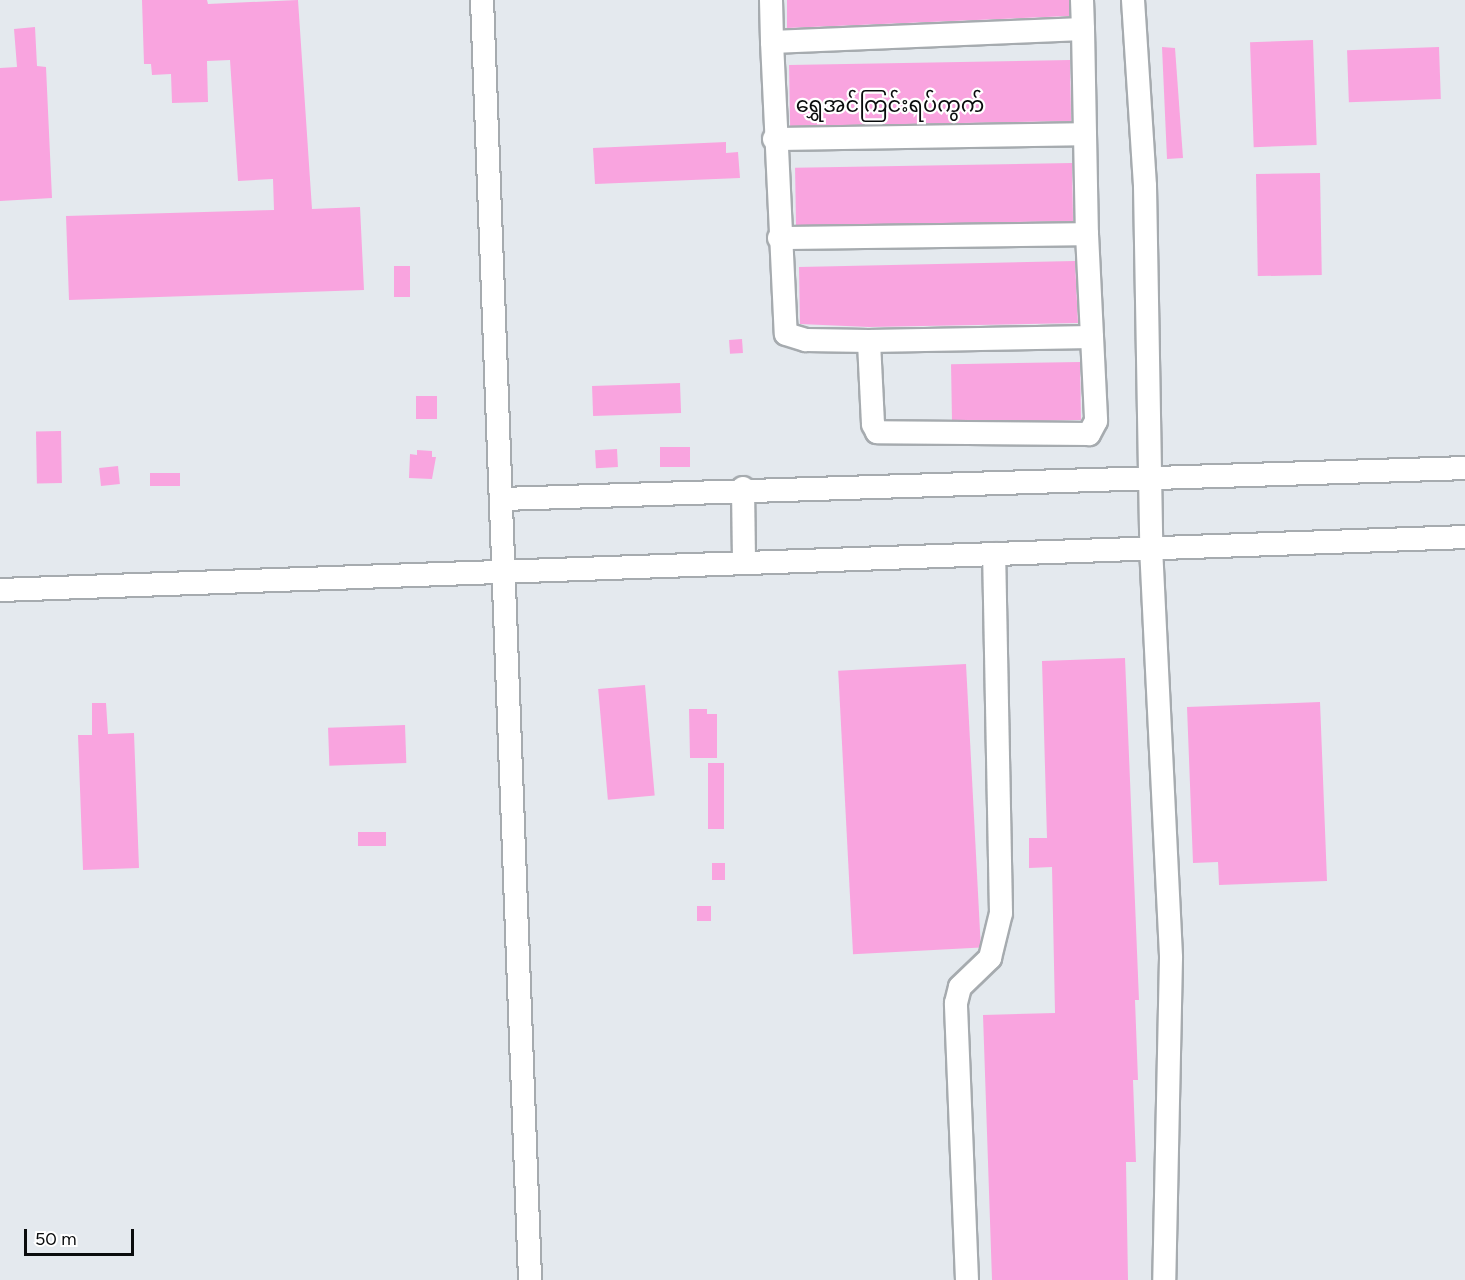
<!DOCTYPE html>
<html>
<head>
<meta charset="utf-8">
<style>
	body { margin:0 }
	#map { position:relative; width:1465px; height:1280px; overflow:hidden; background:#e4e9ee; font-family:Figtree,"Noto Sans Myanmar",sans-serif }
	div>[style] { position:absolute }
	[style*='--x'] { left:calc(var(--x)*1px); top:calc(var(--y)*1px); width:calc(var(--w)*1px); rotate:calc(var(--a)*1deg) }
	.building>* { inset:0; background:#f9a4df; transform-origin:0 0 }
	.roads { filter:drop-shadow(2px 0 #a6abaf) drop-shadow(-2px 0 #a6abaf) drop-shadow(0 2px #a6abaf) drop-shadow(0 -2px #a6abaf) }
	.minor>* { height:22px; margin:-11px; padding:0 11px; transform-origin:11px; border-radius:11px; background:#fff }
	span { translate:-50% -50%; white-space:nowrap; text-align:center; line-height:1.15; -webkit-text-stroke:4.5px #fff; paint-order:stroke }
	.quarter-label { font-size:21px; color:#0a0c0d }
	.scale { position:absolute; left:24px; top:1229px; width:110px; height:27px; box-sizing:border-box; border:3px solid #0a0c0d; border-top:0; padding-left:8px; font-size:18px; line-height:21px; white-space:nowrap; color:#0a0c0d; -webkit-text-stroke:4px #fff; paint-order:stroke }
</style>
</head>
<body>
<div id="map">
	<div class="building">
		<div style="clip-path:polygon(142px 0,207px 0,208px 4px,298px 0,312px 209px,360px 207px,364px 290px,69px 300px,66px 216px,274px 210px,273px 179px,238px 181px,230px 60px,207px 61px,208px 102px,172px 103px,171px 74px,152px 75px,151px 64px,144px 64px)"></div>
		<div style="clip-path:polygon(787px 0,1069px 0,1069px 16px,787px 28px)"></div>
		<div style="clip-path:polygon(35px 27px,37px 66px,46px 67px,52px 198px,0 201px,0 68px,17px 67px,14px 29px)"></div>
		<div style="left:1313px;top:40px;width:105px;height:63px;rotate:88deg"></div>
		<div style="clip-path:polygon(1162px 47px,1175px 48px,1183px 158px,1167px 159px)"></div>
		<div style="left:1439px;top:47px;width:52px;height:92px;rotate:88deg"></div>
		<div style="left:1070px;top:60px;width:61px;height:281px;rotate:89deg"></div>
		<div style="clip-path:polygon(726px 142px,726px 153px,738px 152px,740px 178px,595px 184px,593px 148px)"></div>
		<div style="left:1072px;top:163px;width:58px;height:277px;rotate:89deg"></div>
		<div style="left:1320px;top:173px;width:102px;height:64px;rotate:89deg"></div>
		<div style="clip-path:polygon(1075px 261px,1078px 323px,869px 327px,800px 324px,799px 267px)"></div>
		<div style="left:394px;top:266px;width:16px;height:31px"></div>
		<div style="left:742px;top:339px;width:14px;height:13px;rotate:86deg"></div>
		<div style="left:1080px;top:362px;width:58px;height:129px;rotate:89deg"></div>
		<div style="left:680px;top:383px;width:30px;height:88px;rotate:88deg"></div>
		<div style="left:416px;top:396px;width:21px;height:23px"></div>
		<div style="left:61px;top:431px;width:52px;height:25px;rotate:89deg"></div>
		<div style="left:660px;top:447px;width:30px;height:20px"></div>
		<div style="left:617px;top:449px;width:18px;height:22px;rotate:87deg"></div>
		<div style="clip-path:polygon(417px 450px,432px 451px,432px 457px,436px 457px,432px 479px,409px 478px,410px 454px,417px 455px)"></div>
		<div style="left:118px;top:466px;width:18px;height:19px;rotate:84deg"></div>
		<div style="left:180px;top:473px;width:13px;height:30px;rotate:90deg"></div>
		<div style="clip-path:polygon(1125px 658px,1139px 1000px,1135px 1000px,1138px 1080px,1133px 1080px,1136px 1162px,1126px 1162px,1128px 1280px,992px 1280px,983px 1015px,1055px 1013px,1052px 867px,1029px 868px,1029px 838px,1047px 838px,1042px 661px)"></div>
		<div style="left:966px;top:664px;width:284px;height:128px;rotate:87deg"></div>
		<div style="left:645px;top:685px;width:111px;height:47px;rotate:85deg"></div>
		<div style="clip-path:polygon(1320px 702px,1327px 881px,1219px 885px,1218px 862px,1193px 863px,1187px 707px)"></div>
		<div style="clip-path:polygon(92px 703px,106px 703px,108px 734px,134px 733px,139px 868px,83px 870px,78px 735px,92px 735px)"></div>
		<div style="clip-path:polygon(689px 709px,707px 709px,707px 714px,717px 714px,717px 758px,690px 758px)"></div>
		<div style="left:405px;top:725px;width:38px;height:77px;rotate:88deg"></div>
		<div style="left:708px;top:763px;width:16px;height:66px"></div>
		<div style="left:358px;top:832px;width:28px;height:14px"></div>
		<div style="left:712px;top:863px;width:13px;height:17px"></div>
		<div style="left:697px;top:906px;width:14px;height:15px"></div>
	</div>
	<div class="roads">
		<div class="minor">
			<div style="--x:482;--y:0;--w:1281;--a:87.85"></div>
			<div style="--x:771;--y:0;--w:42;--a:88.6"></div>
			<div style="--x:772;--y:42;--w:311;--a:-2.4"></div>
			<div style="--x:1083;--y:29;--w:205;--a:88.9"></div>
			<div style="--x:1082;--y:0;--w:29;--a:88"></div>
			<div style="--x:1133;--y:0;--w:186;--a:86.3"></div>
			<div style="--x:1145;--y:186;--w:361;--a:89"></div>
			<div style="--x:1151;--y:547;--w:411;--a:87.2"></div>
			<div style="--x:1171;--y:958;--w:322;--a:91.2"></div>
			<div style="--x:772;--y:42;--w:292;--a:87.3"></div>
			<div style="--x:786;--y:334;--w:21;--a:17"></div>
			<div style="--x:806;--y:340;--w:63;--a:0.9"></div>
			<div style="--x:869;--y:341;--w:223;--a:-1"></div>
			<div style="--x:774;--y:139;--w:311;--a:-0.9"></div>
			<div style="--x:779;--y:238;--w:308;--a:-0.7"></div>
			<div style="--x:1087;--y:234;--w:187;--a:87.2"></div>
			<div style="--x:1096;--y:421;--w:15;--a:118"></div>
			<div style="--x:1089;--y:434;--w:212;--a:-179.5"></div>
			<div style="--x:877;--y:432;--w:9;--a:-117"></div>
			<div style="--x:873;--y:424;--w:83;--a:-92.8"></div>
			<div style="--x:743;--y:488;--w:74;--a:89.2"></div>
			<div style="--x:502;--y:499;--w:963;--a:-1.84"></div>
			<div style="--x:0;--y:590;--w:1466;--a:-2.07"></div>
			<div style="--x:967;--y:1280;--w:277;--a:-92.3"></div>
			<div style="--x:956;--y:1003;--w:16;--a:-76"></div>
			<div style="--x:960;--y:987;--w:42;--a:-44"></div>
			<div style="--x:990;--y:958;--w:46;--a:-76.3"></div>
			<div style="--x:1001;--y:913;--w:359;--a:-91.1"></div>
		</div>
	</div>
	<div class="quarter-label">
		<span style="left:890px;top:105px">ရွှေအင်ကြင်းရပ်ကွက်</span>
	</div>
	<div class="scale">50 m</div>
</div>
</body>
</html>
